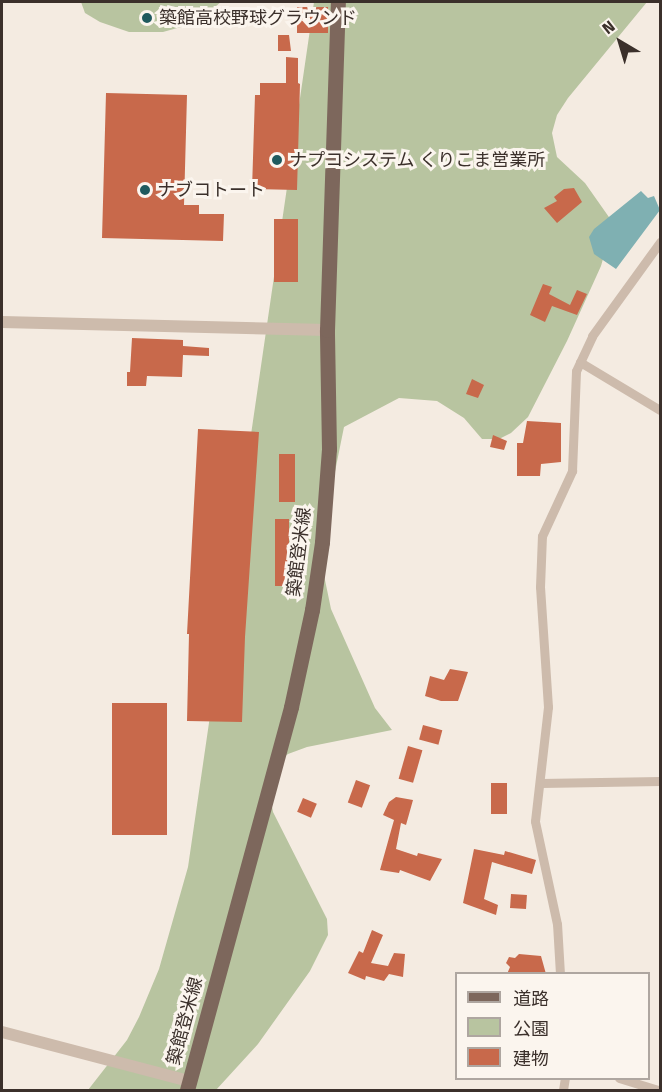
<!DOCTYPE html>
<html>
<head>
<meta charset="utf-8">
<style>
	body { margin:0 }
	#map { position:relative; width:662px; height:1092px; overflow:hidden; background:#f4ebe1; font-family:"Fira Sans","Noto Sans JP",sans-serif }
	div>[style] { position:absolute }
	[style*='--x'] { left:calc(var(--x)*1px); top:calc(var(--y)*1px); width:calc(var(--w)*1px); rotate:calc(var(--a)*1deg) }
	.green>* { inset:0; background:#b8c4a0 }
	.water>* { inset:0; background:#7fb0b2 }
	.building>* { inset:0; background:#c8694b; transform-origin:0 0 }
	.minor>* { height:9px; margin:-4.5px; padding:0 4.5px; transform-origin:4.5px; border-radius:4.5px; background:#cdbbac }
	.tertiary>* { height:12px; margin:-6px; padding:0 6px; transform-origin:6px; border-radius:6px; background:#cdbbac }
	.primary>* { height:15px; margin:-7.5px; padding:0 7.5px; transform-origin:7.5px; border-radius:7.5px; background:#7d675c }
	.dots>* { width:16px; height:16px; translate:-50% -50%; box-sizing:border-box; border:3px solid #fbf5ee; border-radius:50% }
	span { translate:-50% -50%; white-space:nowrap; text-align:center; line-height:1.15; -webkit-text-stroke:6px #fbf5ee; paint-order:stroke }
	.poi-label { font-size:18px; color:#3b302b }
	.left { translate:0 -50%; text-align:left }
	.street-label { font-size:18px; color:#3b302b }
	.frame { position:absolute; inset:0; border:3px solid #3b302b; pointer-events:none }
	.legend { position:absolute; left:455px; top:972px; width:195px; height:108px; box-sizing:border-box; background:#fbf5ee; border:2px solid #aea6a0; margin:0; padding:8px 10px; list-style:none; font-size:18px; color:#3b302b }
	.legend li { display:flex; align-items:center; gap:12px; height:30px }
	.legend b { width:30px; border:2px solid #aea6a0 }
	.north { position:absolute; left:590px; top:12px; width:60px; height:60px; -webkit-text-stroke:4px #fbf5ee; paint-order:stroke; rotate:322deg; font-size:16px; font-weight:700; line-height:24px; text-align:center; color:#3b302b }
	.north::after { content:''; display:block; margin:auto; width:21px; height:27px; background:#3b302b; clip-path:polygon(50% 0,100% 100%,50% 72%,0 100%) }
</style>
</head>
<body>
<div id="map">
	<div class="green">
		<div style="clip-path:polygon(81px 2px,221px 2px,195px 23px,163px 32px,129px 32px,100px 22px,85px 13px)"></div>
		<div style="clip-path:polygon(314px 2px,647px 2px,568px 98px,557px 115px,552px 133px,557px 157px,585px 183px,611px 220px,609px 238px,601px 266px,567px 341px,528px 417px,511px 433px,499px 439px,482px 439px,464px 418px,437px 401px,399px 398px,344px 427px,319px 551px,331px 609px,375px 708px,392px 730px,307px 747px,288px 754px,276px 763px,268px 785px,273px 812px,327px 919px,328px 935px,310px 971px,258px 1044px,216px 1090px,88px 1090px,127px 1040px,139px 1017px,159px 969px,188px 867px)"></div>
	</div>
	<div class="water">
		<div style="clip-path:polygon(641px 191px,648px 198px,654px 196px,660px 210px,616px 269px,594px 254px,589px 237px,594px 229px)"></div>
	</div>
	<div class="building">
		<div style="left:297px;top:7px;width:31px;height:26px"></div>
		<div style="clip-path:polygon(278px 35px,289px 35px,291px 51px,278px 51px)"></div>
		<div style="clip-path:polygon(286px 57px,298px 58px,298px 83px,300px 84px,297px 190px,252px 189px,255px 95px,260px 95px,260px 83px,286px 83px)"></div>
		<div style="clip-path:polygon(106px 93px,187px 95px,184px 205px,199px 205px,199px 214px,224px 214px,223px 241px,102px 238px)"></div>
		<div style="clip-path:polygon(574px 188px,582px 202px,557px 223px,544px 208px,557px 201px,554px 197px,564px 189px)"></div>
		<div style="left:274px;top:219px;width:24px;height:63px"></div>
		<div style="clip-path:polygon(543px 284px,552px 287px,549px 294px,570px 305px,577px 290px,587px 294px,577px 315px,552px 306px,545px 322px,530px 315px)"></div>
		<div style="clip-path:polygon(132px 338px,183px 340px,183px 346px,209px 348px,209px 356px,183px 355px,182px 377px,147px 376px,146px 386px,127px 386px,127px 372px,130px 372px)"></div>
		<div style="clip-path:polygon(472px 379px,484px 385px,478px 398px,466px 394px)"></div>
		<div style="clip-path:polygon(527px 421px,561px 423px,561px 462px,541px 464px,540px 476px,517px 476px,517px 443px,523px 443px)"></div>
		<div style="clip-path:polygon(198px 429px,259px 432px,245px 637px,242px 722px,187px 721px,189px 634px,187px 634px)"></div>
		<div style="clip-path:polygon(493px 435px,507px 441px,504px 450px,490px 447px)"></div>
		<div style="left:279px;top:454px;width:16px;height:48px"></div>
		<div style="left:275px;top:519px;width:14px;height:67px"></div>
		<div style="clip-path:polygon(450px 669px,468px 672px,458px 701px,441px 701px,425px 696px,430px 676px,444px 680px)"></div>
		<div style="left:112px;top:703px;width:55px;height:132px"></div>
		<div style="left:423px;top:725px;width:20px;height:15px;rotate:15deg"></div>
		<div style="left:408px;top:746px;width:15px;height:34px;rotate:16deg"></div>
		<div style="left:356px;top:780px;width:15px;height:24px;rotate:20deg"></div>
		<div style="left:507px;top:783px;width:31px;height:16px;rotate:90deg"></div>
		<div style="clip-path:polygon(396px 797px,413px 800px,406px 825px,401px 823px,396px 849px,417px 856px,418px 853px,442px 859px,430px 881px,400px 870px,399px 873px,380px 870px,394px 820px,383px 815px,389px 802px)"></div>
		<div style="left:303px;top:798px;width:15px;height:15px;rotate:23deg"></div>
		<div style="clip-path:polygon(474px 849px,504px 855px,505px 851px,536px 860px,532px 874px,492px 862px,484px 899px,498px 905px,496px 915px,463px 903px)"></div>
		<div style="left:511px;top:894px;width:16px;height:14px;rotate:4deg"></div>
		<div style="clip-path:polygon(372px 930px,383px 935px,371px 963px,388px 966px,394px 953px,405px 954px,403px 977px,389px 974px,384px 981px,366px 976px,365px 980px,348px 973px,359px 951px,363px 953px)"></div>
		<div style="clip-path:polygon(519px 954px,541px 956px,546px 974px,507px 974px,510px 967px,506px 963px,509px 957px,515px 958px)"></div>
	</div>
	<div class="minor">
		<div style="--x:580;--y:362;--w:93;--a:31"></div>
		<div style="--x:541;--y:783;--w:119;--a:-1"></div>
		<div style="--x:560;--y:974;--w:50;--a:-93.4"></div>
		<div style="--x:557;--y:924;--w:105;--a:-102.1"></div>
		<div style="--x:535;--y:821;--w:115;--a:-83.5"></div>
		<div style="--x:548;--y:707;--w:120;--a:-93.8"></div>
		<div style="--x:540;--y:587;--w:51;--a:-87.8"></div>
		<div style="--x:542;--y:536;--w:72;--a:-65.2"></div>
		<div style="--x:572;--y:471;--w:100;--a:-87.7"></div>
		<div style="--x:576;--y:371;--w:38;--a:-65"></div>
		<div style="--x:592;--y:336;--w:116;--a:-54.1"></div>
		<div style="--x:619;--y:1078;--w:41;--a:17.1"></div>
		<div style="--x:563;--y:1090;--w:12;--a:-81"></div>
	</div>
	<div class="tertiary">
		<div style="--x:2;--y:322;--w:325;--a:1.4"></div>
		<div style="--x:2;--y:1032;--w:193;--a:14.7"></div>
	</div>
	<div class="primary">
		<div style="--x:187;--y:1090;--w:397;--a:-74.8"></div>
		<div style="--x:291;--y:707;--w:99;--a:-77.8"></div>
		<div style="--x:312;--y:610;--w:69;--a:-81.6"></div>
		<div style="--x:322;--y:542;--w:93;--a:-85.7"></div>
		<div style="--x:329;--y:449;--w:119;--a:-91"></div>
		<div style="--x:327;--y:330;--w:328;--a:-88.1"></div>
	</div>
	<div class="dots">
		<div style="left:147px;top:18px;background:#1f5a5e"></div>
		<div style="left:277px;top:160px;background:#1f5a5e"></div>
		<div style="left:145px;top:190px;background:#1f5a5e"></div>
	</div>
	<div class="poi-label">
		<span class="left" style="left:159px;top:18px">築館高校野球グラウンド</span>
		<span class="left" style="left:289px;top:160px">ナプコシステム くりこま営業所</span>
		<span class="left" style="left:157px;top:190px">ナブコトート</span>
	</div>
	<div class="street-label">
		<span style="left:299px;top:552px;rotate:-83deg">築館登米線</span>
		<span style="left:185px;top:1021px;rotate:-75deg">築館登米線</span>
	</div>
	<div class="frame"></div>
	<ul class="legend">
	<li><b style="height:8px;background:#7d675c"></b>道路</li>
	<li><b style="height:16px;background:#b8c4a0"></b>公園</li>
	<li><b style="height:16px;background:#c8694b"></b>建物</li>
	</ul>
	<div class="north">N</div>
</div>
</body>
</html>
